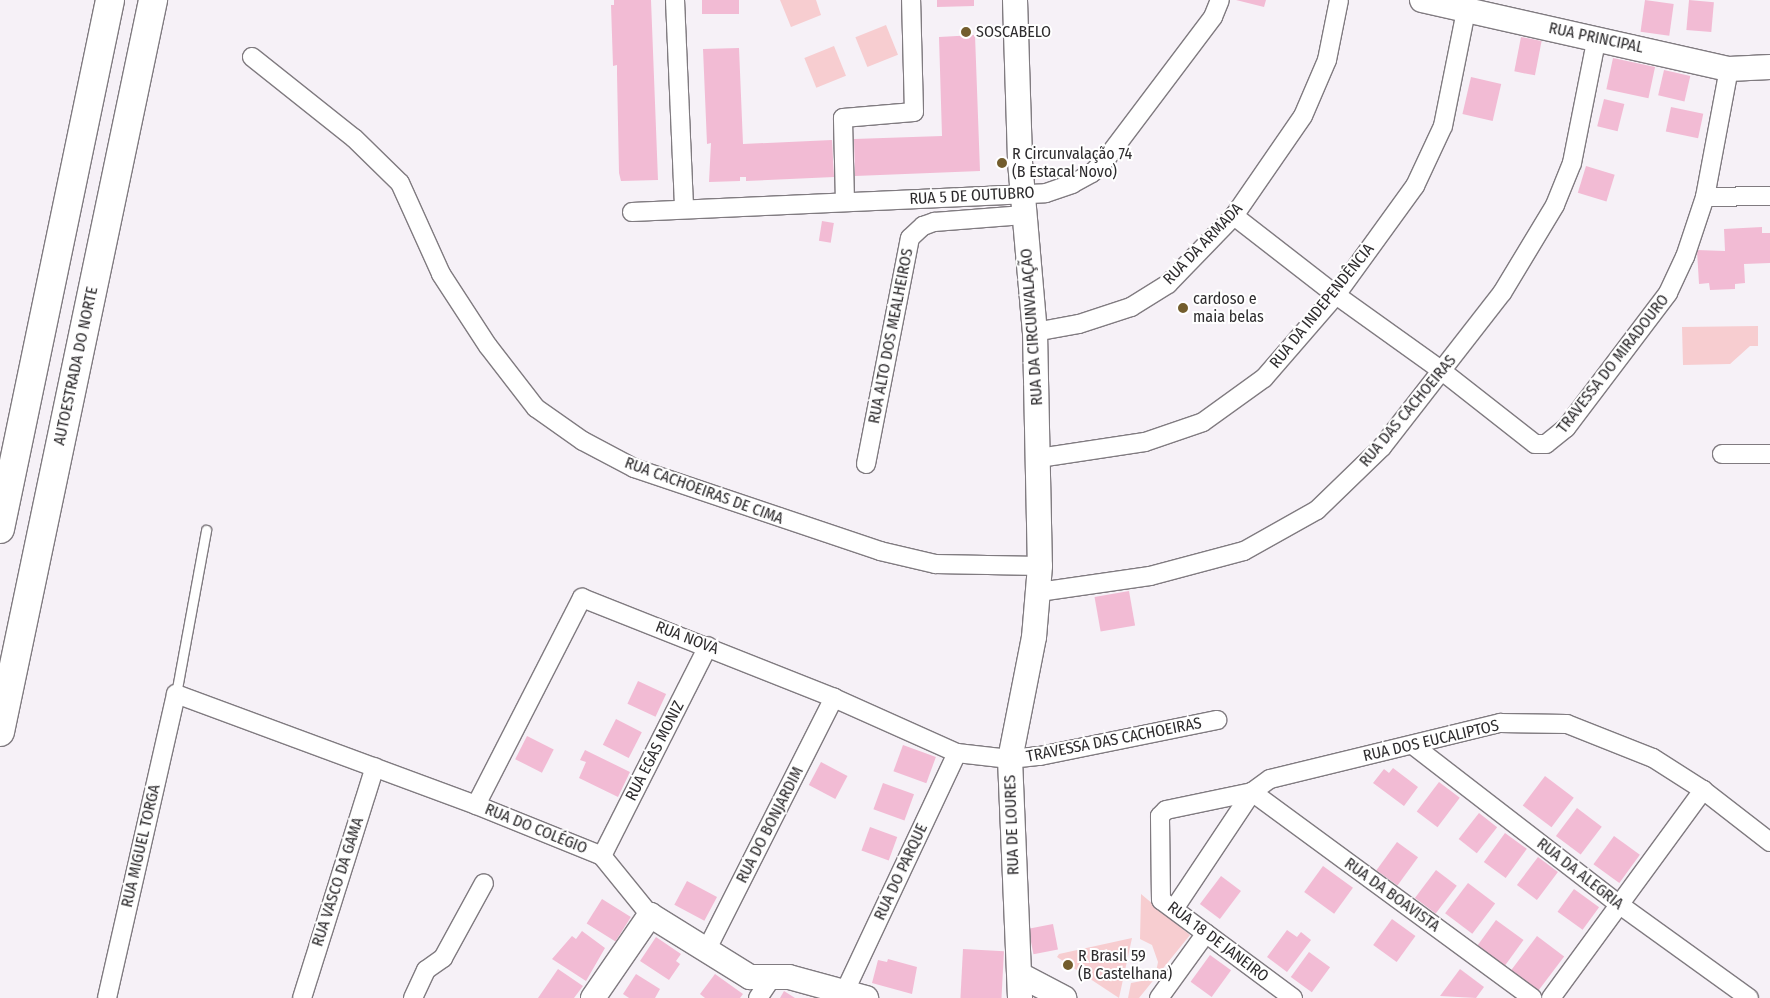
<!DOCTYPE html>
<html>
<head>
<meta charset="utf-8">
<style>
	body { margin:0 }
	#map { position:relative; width:1770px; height:998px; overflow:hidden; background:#f6f1f7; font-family:"Fira Sans Condensed",sans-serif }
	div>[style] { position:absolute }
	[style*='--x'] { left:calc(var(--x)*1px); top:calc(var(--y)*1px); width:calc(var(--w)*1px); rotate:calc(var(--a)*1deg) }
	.green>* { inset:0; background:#f7cdd0; transform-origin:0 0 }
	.building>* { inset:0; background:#f2bbd4; transform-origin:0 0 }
	.roads { filter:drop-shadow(1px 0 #807b80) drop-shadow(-1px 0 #807b80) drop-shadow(0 1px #807b80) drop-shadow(0 -1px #807b80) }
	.lane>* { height:9px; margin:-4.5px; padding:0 4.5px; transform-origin:4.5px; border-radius:4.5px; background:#fff }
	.street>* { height:18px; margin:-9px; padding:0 9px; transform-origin:9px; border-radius:9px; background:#fff }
	.secondary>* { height:24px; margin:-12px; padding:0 12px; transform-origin:12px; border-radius:12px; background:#fff }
	.highway>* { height:28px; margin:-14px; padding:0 14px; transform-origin:14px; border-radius:14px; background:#fff }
	.dots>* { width:14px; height:14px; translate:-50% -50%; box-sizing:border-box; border:2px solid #fff; border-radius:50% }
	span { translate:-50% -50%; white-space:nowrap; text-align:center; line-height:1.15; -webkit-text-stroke:4px #fff; paint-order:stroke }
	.poi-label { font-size:16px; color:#2e2c2e }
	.left { translate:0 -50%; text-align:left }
	.street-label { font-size:16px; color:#2e2c2e }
</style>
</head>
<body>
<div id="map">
	<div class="green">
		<div style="clip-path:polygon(780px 0,816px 0,821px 15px,791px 27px)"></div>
		<div style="left:886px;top:25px;width:32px;height:33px;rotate:68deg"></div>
		<div style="left:834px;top:46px;width:32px;height:32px;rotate:68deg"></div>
		<div style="clip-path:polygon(1758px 326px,1758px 346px,1750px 346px,1730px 364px,1683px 365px,1682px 327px)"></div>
		<div style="clip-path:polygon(1141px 894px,1190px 935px,1139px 998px,1128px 998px,1131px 983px,1147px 980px,1156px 972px,1158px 962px,1152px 945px,1140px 939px)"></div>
		<div style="clip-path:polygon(1132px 938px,1119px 998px,1057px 957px,1059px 954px)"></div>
	</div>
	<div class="building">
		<div style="clip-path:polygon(614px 0,651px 0,658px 180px,621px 181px,619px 173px,617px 74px,617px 65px,613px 66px,611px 5px,614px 5px)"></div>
		<div style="left:702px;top:0;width:37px;height:14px"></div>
		<div style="clip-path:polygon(937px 0,974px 0,974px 6px,937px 7px)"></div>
		<div style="clip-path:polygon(1236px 0,1266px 0,1264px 7px)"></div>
		<div style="left:1645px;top:0;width:29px;height:32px;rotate:8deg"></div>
		<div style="left:1689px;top:0;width:25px;height:30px;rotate:5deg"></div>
		<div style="clip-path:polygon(975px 35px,980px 171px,855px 176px,854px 139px,942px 136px,939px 37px)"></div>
		<div style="left:1521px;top:37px;width:21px;height:35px;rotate:11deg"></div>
		<div style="clip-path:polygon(739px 48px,743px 144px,832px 140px,834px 177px,746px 181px,746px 177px,740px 177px,740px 181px,709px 182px,711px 143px,707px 144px,703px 49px)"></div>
		<div style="left:1613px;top:58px;width:43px;height:32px;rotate:12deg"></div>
		<div style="left:1664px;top:70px;width:27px;height:26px;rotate:13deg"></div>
		<div style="left:1471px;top:77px;width:31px;height:38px;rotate:13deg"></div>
		<div style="left:1604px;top:99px;width:21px;height:28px;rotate:14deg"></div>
		<div style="left:1671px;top:107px;width:33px;height:25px;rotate:12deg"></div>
		<div style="left:1586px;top:166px;width:30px;height:28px;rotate:17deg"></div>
		<div style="left:822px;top:221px;width:12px;height:20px;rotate:9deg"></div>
		<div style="clip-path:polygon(1762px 227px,1762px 233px,1770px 233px,1770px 263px,1744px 264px,1745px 283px,1735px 284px,1735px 289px,1710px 290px,1709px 283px,1699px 284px,1697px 250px,1725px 251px,1724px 229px)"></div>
		<div style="left:1129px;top:591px;width:35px;height:35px;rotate:80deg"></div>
		<div style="left:638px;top:681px;width:31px;height:25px;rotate:25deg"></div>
		<div style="left:616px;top:719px;width:29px;height:29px;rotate:27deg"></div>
		<div style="left:527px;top:736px;width:30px;height:26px;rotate:27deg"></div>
		<div style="left:903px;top:745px;width:35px;height:28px;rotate:20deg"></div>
		<div style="clip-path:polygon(585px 750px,630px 772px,618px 797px,579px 778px,586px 762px,580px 760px)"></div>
		<div style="left:821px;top:762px;width:30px;height:26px;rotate:28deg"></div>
		<div style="clip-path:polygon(1393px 768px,1418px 787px,1404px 806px,1373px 783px,1384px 769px,1389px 773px)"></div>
		<div style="left:1545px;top:776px;width:36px;height:37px;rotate:37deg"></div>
		<div style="left:1439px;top:782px;width:26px;height:37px;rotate:37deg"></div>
		<div style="left:883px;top:783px;width:33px;height:28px;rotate:20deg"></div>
		<div style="left:1577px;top:808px;width:31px;height:35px;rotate:37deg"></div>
		<div style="left:1479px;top:813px;width:23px;height:33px;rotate:38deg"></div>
		<div style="left:870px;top:827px;width:29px;height:25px;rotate:20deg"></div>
		<div style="left:1505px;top:833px;width:27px;height:36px;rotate:36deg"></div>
		<div style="left:1614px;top:836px;width:32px;height:35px;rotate:36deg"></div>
		<div style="left:1397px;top:842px;width:26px;height:35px;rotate:36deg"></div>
		<div style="left:1538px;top:857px;width:25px;height:35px;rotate:37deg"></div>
		<div style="left:1323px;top:866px;width:37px;height:32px;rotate:36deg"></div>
		<div style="left:1436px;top:870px;width:26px;height:35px;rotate:37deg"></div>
		<div style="left:1221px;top:876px;width:25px;height:35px;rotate:37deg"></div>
		<div style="left:687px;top:881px;width:34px;height:27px;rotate:28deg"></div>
		<div style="left:1468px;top:883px;width:34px;height:38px;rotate:37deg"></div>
		<div style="left:1574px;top:889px;width:31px;height:28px;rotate:36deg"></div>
		<div style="left:602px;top:899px;width:34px;height:29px;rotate:32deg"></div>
		<div style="left:1392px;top:919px;width:29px;height:32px;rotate:36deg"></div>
		<div style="left:1496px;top:920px;width:34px;height:33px;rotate:36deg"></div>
		<div style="left:1053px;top:924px;width:26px;height:25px;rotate:79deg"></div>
		<div style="clip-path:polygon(1287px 930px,1297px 937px,1301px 932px,1311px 940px,1287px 972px,1267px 957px)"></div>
		<div style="clip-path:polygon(582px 931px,605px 948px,586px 981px,552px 959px,572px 936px,576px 939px)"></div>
		<div style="left:1537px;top:936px;width:34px;height:43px;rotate:37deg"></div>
		<div style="clip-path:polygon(656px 937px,681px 954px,676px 961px,680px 964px,669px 980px,640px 961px)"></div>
		<div style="left:963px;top:949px;width:41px;height:49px;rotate:3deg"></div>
		<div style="left:1309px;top:952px;width:26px;height:31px;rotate:36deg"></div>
		<div style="left:1210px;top:955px;width:26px;height:33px;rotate:36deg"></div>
		<div style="clip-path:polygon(888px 959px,917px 967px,912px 994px,872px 983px,878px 960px,887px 962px)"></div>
		<div style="clip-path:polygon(558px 969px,583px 986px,574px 998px,538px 998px)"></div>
		<div style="clip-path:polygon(1460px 969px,1484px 987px,1476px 998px,1440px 996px)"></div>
		<div style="clip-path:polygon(636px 974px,660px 989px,655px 998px,629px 998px,623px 994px)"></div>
		<div style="clip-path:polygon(715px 974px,743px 994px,740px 998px,705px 998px,700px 994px)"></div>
		<div style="clip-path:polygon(784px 991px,795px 998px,780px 998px)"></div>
	</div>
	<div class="roads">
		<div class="lane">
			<div style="--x:176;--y:694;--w:167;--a:-79.6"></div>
		</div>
		<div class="street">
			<div style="--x:675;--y:0;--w:207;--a:87.5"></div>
			<div style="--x:252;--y:57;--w:130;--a:38.5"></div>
			<div style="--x:354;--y:138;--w:64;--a:44.4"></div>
			<div style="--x:400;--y:183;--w:100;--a:65.7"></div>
			<div style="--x:441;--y:274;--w:86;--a:56.9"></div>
			<div style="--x:488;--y:346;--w:78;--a:52.3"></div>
			<div style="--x:536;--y:408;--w:57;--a:35.1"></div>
			<div style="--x:583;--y:441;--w:58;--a:27.9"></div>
			<div style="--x:634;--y:468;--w:260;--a:18.6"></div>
			<div style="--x:880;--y:551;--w:57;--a:13.3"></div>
			<div style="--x:935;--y:564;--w:105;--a:1.1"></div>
			<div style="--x:1705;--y:197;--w:65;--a:-0.9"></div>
			<div style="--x:845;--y:202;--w:84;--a:-91.4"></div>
			<div style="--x:843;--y:118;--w:71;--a:-4.8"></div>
			<div style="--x:914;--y:112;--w:112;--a:-91.5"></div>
			<div style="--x:632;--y:212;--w:414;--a:-2.6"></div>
			<div style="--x:1046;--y:193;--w:28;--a:-19"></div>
			<div style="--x:1072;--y:184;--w:23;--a:-29"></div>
			<div style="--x:1092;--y:173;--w:20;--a:-45"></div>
			<div style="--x:1106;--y:159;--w:178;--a:-53"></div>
			<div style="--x:1213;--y:17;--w:18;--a:-68"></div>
			<div style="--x:1234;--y:216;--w:129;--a:37.8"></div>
			<div style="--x:1336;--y:295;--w:130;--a:35.6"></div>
			<div style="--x:1442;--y:371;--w:118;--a:38.1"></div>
			<div style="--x:1535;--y:444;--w:11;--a:0"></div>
			<div style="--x:1546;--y:444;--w:26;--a:-39"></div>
			<div style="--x:1566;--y:428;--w:169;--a:-52.9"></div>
			<div style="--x:1668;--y:293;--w:40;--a:-65"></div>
			<div style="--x:1685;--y:257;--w:63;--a:-71.6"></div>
			<div style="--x:1705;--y:197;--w:130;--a:-79.4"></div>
			<div style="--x:1035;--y:332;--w:45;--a:-10.3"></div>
			<div style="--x:1079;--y:324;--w:55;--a:-18.1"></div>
			<div style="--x:1131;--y:307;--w:44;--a:-31.9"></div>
			<div style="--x:1168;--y:284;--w:95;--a:-45.9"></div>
			<div style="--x:1234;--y:216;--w:121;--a:-55.4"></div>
			<div style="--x:1303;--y:116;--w:61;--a:-66.8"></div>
			<div style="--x:1327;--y:60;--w:61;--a:-78.7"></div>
			<div style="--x:1722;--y:454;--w:48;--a:0"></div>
			<div style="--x:1039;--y:458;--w:107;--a:-8.6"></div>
			<div style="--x:1145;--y:442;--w:61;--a:-19"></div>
			<div style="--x:1203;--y:422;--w:75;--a:-35.8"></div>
			<div style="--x:1264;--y:378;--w:110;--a:-49.1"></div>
			<div style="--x:1336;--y:295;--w:135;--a:-54.1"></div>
			<div style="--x:1415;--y:186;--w:66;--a:-65"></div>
			<div style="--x:1443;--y:126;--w:117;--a:-78.7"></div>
			<div style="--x:866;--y:464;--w:230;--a:-79"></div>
			<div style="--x:910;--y:238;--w:18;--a:-43"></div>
			<div style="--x:923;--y:226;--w:12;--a:-20"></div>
			<div style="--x:934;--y:222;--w:90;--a:-4.4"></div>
			<div style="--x:1039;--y:592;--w:112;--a:-8.2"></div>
			<div style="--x:1150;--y:576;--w:97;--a:-14.9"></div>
			<div style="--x:1244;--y:551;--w:84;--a:-29.3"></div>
			<div style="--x:1317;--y:510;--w:91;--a:-44.1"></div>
			<div style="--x:1382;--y:447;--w:195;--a:-52.1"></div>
			<div style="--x:1502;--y:293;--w:103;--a:-58.9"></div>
			<div style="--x:1555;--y:205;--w:45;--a:-68"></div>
			<div style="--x:1572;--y:163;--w:128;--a:-78.8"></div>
			<div style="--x:1414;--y:746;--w:260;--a:37.7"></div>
			<div style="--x:1620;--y:905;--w:159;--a:35.8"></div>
			<div style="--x:476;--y:805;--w:233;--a:-62.9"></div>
			<div style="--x:582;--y:598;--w:271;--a:21.6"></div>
			<div style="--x:834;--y:698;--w:135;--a:24.1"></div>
			<div style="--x:957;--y:753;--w:53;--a:6.5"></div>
			<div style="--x:1010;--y:759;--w:30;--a:-6"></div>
			<div style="--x:1040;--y:756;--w:181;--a:-11.5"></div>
			<div style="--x:602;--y:856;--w:235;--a:-63.2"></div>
			<div style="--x:1174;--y:909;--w:141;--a:-56.3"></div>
			<div style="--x:1252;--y:792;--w:348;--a:36.3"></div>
			<div style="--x:706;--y:951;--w:284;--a:-63.2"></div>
			<div style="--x:845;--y:991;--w:263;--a:-64.8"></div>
			<div style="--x:107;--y:998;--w:312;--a:-77.2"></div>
			<div style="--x:176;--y:694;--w:320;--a:20.3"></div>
			<div style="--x:476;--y:805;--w:136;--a:22"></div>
			<div style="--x:602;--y:856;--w:76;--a:50.9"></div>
			<div style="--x:302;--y:998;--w:242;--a:-72.5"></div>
			<div style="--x:413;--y:998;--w:31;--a:-65"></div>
			<div style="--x:426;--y:970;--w:21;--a:-35"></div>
			<div style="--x:443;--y:958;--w:85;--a:-61.3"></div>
			<div style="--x:758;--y:998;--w:23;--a:-56"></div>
			<div style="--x:1159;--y:998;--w:80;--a:-54.1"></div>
			<div style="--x:1293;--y:998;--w:164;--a:-143.4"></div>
			<div style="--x:1161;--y:900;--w:84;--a:-90.7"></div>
			<div style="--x:1160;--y:816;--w:8;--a:-45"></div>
			<div style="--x:1166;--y:810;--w:88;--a:-11.8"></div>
			<div style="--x:1252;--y:792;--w:22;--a:-36"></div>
			<div style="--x:1270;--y:779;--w:237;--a:-13.7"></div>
			<div style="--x:1500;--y:723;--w:67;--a:0.9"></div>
			<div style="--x:1567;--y:724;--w:92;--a:21.6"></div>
			<div style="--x:1653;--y:758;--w:59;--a:32.6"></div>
			<div style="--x:1703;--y:790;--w:85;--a:37.8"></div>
			<div style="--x:1551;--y:998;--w:258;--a:-53.8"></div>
		</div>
		<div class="secondary">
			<div style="--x:1015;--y:0;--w:162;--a:88.2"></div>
			<div style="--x:1020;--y:162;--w:171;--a:85"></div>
			<div style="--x:1035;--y:332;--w:234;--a:88.8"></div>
			<div style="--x:1040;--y:566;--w:71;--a:94.8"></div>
			<div style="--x:1034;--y:637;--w:124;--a:101.1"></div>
			<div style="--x:1010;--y:759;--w:239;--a:87.6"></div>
			<div style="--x:1422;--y:0;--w:315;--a:12.7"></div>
			<div style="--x:1729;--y:69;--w:41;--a:-2.8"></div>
			<div style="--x:1020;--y:975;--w:50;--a:27.6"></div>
			<div style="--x:593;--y:998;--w:101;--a:-55.5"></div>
			<div style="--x:650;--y:915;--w:118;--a:31.8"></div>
			<div style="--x:750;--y:977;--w:39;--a:0"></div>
			<div style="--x:789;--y:977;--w:80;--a:15.3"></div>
		</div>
		<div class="highway">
			<div style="--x:0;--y:529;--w:540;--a:-78.25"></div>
			<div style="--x:0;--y:732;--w:748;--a:-78.19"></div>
		</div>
	</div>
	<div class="dots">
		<div style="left:966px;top:32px;background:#735d2d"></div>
		<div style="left:1002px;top:163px;background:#735d2d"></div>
		<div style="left:1183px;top:308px;background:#735d2d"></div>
		<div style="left:1068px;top:965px;background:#735d2d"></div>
	</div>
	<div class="poi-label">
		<span class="left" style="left:976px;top:32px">SOSCABELO</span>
		<span class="left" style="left:1012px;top:163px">R Circunvalação 74<br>(B Estacal Novo)</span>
		<span class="left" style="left:1193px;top:308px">cardoso e<br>maia belas</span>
		<span class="left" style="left:1078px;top:965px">R Brasil 59<br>(B Castelhana)</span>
	</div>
	<div class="street-label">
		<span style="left:1596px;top:38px;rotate:12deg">RUA PRINCIPAL</span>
		<span style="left:972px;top:196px;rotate:-3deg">RUA 5 DE OUTUBRO</span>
		<span style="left:1203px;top:244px;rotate:-46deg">RUA DA ARMADA</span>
		<span style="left:1322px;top:306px;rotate:-51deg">RUA DA INDEPENDÊNCIA</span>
		<span style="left:1032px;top:327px;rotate:-94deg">RUA DA CIRCUNVALAÇÃO</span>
		<span style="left:891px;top:336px;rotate:-79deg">RUA ALTO DOS MEALHEIROS</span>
		<span style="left:1613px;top:364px;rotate:-52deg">TRAVESSA DO MIRADOURO</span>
		<span style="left:76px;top:366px;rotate:-78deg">AUTOESTRADA DO NORTE</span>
		<span style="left:1408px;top:411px;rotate:-50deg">RUA DAS CACHOEIRAS</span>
		<span style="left:704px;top:491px;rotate:20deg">RUA CACHOEIRAS DE CIMA</span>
		<span style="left:687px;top:638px;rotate:21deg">RUA NOVA</span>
		<span style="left:1114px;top:740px;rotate:-11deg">TRAVESSA DAS CACHOEIRAS</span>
		<span style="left:1431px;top:741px;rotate:-13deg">RUA DOS EUCALIPTOS</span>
		<span style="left:655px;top:751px;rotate:-63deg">RUA EGAS MONIZ</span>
		<span style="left:770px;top:825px;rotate:-63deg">RUA DO BONJARDIM</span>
		<span style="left:1012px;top:825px;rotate:-92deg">RUA DE LOURES</span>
		<span style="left:536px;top:829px;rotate:22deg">RUA DO COLÉGIO</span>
		<span style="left:141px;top:846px;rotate:-77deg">RUA MIGUEL TORGA</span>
		<span style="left:901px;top:872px;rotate:-65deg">RUA DO PARQUE</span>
		<span style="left:1580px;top:874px;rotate:38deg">RUA DA ALEGRIA</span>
		<span style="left:338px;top:882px;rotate:-72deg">RUA VASCO DA GAMA</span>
		<span style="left:1392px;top:895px;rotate:36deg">RUA DA BOAVISTA</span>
		<span style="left:1218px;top:942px;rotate:37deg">RUA 18 DE JANEIRO</span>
	</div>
</div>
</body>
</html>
